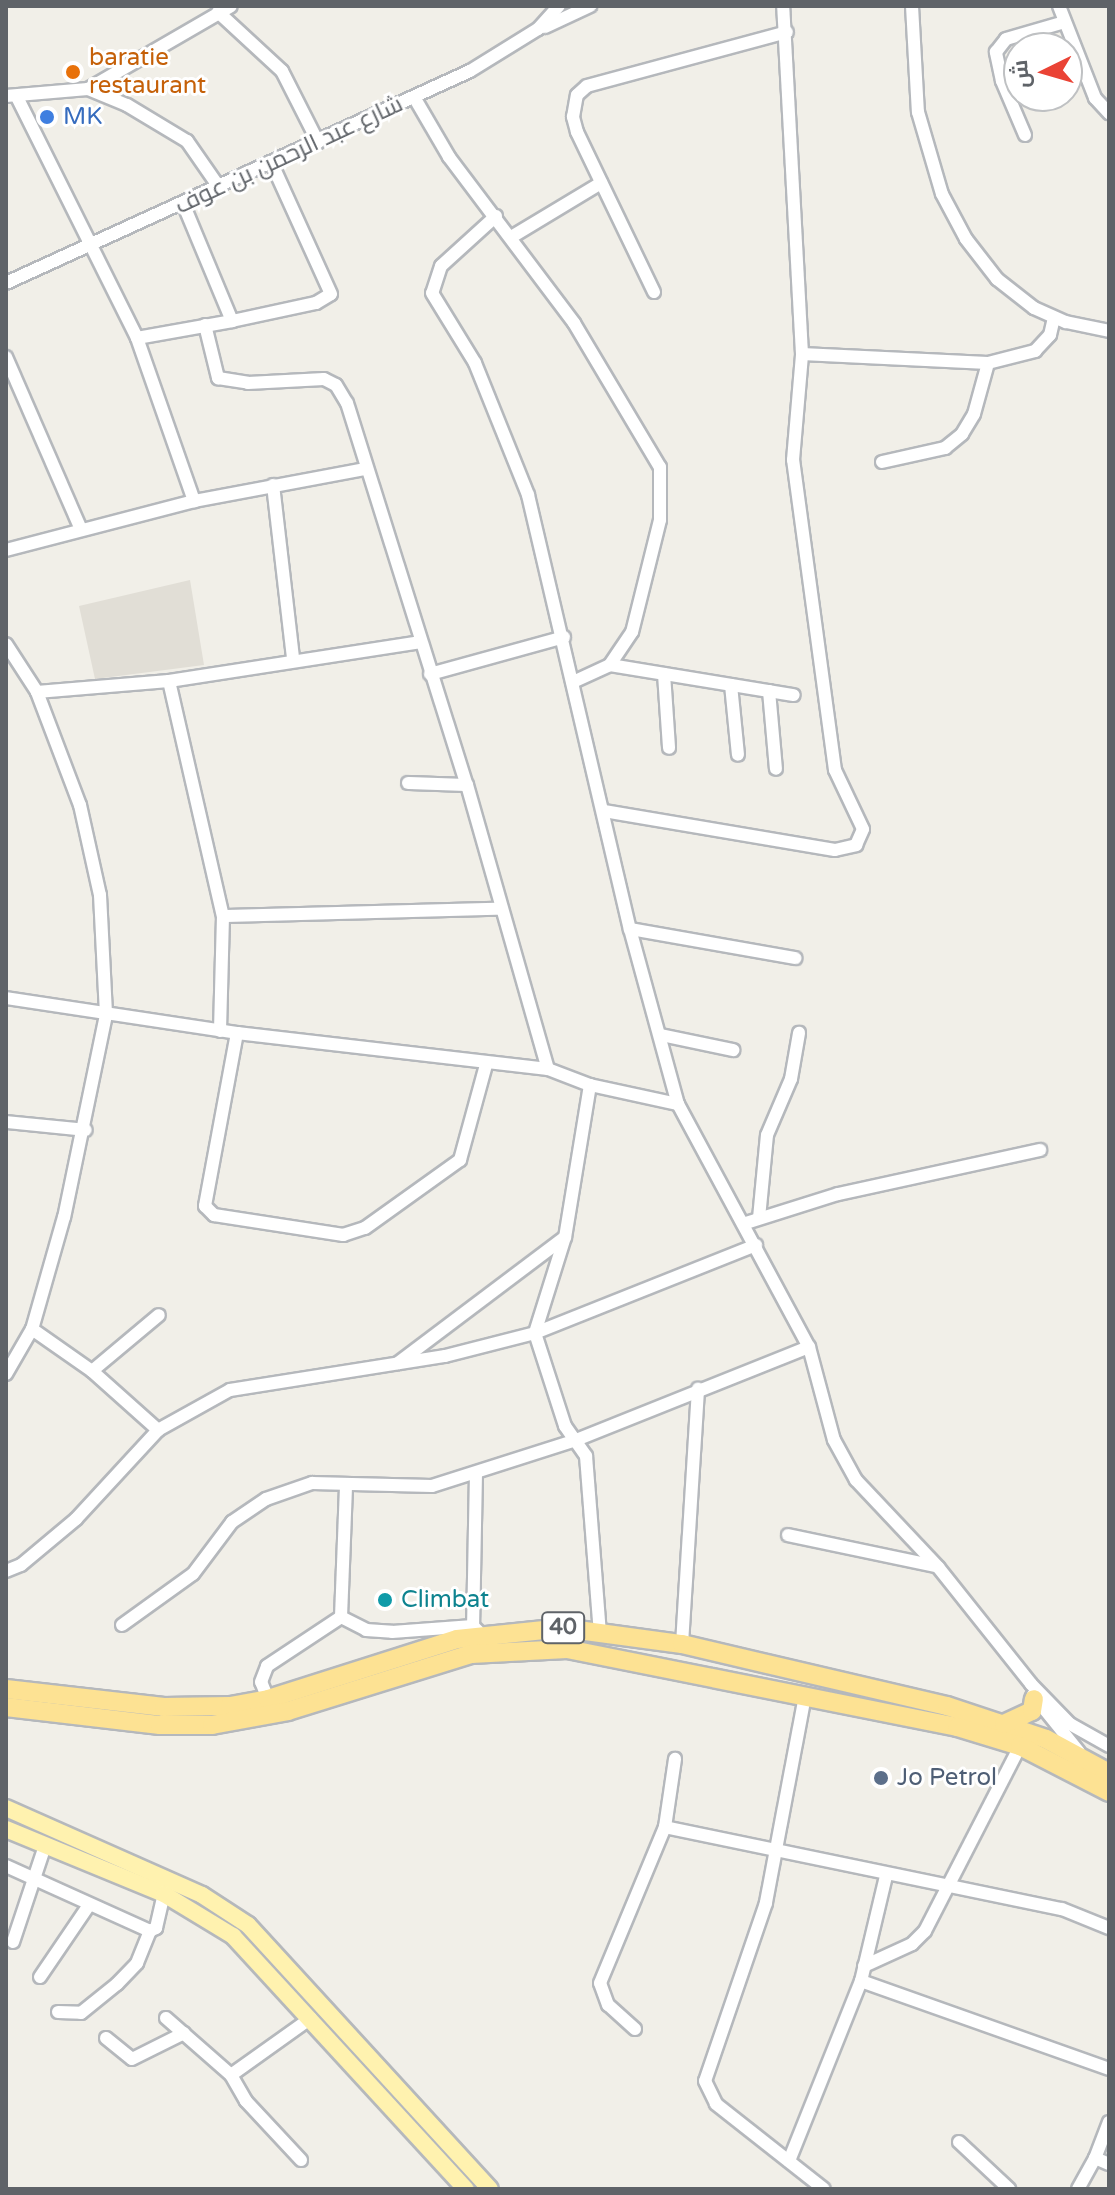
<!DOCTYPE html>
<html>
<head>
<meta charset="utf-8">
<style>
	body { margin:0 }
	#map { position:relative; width:1115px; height:2195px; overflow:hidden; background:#f1efe8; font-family:"Varela Round",Cairo,sans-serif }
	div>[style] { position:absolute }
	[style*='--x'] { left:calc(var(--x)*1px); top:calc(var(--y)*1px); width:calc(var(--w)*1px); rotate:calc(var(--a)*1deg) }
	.education>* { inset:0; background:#e1ded6 }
	.roads { filter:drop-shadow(2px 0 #b5b8bc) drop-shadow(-2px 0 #b5b8bc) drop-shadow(0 2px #b5b8bc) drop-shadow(0 -2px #b5b8bc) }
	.minor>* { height:12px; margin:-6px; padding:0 6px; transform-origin:6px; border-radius:6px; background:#fff }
	.major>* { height:16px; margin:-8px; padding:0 8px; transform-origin:8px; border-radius:8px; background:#fff2af }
	.highway>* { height:18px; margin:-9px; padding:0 9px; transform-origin:9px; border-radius:9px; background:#fde293 }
	.dots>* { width:22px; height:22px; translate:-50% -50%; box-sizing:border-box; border:4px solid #fff; border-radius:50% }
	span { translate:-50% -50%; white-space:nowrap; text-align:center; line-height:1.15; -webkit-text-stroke:6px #fff; paint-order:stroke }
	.shield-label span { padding:2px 6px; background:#fff; border:2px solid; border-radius:6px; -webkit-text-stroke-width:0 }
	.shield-label { font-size:22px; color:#5f6368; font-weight:700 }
	.food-label { font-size:24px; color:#c56008 }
	.left { translate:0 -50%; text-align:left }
	.shop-label { font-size:24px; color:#366cbe }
	.street-label { font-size:24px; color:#5f6368 }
	.culture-label { font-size:24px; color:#0d838f }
	.service-label { font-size:24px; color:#4e5e75 }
	.frame { position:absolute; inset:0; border:8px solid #5f6368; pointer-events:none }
	.north { position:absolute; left:1003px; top:32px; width:80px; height:80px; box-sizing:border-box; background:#fff; border:2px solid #bfc1c3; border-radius:50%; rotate:265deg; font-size:22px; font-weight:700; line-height:32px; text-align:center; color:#5f6368 }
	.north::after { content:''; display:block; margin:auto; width:28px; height:36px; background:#ea4335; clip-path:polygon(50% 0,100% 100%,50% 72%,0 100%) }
</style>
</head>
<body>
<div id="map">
	<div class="education">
		<div style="clip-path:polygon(190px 580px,204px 665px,95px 679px,79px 606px)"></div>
	</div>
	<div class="roads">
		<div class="minor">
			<div style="--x:912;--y:6;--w:106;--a:86.8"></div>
			<div style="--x:918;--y:112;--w:85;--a:73.7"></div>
			<div style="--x:942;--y:194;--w:51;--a:61.9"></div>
			<div style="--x:966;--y:239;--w:51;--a:52.2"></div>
			<div style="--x:997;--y:279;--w:47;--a:38.1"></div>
			<div style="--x:1034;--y:308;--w:35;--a:24"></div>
			<div style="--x:1066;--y:322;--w:44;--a:11.8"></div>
			<div style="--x:1059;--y:6;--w:99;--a:68.6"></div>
			<div style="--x:1095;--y:98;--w:21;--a:47"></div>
			<div style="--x:218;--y:12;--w:87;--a:42.7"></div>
			<div style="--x:282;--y:71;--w:80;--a:63.1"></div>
			<div style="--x:545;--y:27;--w:50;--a:-25"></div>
			<div style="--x:88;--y:89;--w:42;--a:22.3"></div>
			<div style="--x:127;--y:105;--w:70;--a:31"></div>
			<div style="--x:187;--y:141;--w:56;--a:55.2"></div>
			<div style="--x:6;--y:96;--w:82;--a:-4.9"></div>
			<div style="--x:88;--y:89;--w:165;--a:-30.1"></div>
			<div style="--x:17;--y:97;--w:269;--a:63.5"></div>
			<div style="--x:137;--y:338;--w:173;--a:70.7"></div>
			<div style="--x:414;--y:97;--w:69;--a:59.7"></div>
			<div style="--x:449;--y:157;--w:208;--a:53"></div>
			<div style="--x:574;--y:323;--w:168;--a:59.2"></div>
			<div style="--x:660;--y:467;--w:53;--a:90"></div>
			<div style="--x:660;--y:520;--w:115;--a:104"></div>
			<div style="--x:632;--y:632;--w:40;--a:124"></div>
			<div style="--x:610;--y:665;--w:41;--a:155.3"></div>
			<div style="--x:1025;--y:135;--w:59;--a:-113.1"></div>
			<div style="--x:1002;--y:81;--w:30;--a:-102"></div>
			<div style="--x:996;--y:52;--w:16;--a:-52"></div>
			<div style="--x:1006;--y:39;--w:61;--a:-16.1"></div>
			<div style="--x:496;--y:216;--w:74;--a:137.7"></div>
			<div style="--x:441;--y:266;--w:28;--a:108"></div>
			<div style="--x:432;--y:293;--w:82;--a:58.4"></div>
			<div style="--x:475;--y:363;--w:142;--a:68.1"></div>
			<div style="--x:528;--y:495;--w:446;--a:76.8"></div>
			<div style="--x:630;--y:929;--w:181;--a:74.7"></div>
			<div style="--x:678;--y:1104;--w:276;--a:61.7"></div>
			<div style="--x:809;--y:1347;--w:96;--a:75"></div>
			<div style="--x:834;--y:1440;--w:46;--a:61.2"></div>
			<div style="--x:856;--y:1480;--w:120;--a:46.7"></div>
			<div style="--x:938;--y:1567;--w:149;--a:51.5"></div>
			<div style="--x:1031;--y:1684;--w:56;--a:45.7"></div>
			<div style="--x:1070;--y:1724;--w:45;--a:29.4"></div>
			<div style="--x:513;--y:236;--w:103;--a:-31.1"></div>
			<div style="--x:6;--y:283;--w:510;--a:-24.56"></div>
			<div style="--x:470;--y:71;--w:80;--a:-31.7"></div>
			<div style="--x:538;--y:29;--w:31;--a:-48"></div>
			<div style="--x:654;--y:292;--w:178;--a:-115.7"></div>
			<div style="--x:577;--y:132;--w:16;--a:-105"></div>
			<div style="--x:573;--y:117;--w:22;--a:-80"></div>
			<div style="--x:577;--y:95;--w:13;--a:-42"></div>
			<div style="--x:587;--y:86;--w:207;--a:-15.1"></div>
			<div style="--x:232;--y:321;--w:86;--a:-12.1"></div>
			<div style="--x:316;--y:303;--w:17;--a:-31"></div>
			<div style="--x:331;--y:294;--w:143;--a:-114.4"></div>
			<div style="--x:205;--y:325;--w:55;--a:76.2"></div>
			<div style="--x:218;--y:378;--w:30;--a:9"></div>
			<div style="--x:248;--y:383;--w:76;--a:-3"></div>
			<div style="--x:324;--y:379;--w:13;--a:27"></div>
			<div style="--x:336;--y:385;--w:21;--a:59"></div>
			<div style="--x:347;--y:403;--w:400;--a:72.6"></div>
			<div style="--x:467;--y:785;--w:295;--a:74.1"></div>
			<div style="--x:137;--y:338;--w:97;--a:-10.1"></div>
			<div style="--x:232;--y:321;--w:128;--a:-112.6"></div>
			<div style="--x:802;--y:354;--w:186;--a:2.8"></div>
			<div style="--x:988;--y:363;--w:49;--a:-14.3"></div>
			<div style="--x:1035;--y:351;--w:22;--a:-47"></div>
			<div style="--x:1050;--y:335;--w:17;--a:-77"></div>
			<div style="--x:6;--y:357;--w:185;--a:66.5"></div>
			<div style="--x:882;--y:462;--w:65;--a:-12.5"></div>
			<div style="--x:945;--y:448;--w:22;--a:-39"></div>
			<div style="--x:962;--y:434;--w:23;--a:-59"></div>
			<div style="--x:974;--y:414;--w:53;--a:-74.6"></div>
			<div style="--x:273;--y:485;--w:175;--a:83.4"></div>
			<div style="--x:6;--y:550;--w:194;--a:-14.6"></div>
			<div style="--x:194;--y:501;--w:174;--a:-10.6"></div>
			<div style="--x:6;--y:644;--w:57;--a:57.1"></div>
			<div style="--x:37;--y:692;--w:121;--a:69.2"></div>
			<div style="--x:80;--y:805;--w:92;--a:77.5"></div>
			<div style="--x:100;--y:895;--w:120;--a:87.1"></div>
			<div style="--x:106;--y:1015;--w:206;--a:101.7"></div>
			<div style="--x:64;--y:1217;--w:116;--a:105.9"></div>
			<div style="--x:32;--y:1329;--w:52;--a:120"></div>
			<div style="--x:610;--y:665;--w:186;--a:9.3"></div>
			<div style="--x:430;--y:674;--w:139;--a:-15.4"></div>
			<div style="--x:664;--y:674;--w:74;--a:86.1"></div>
			<div style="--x:169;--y:681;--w:241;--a:77.1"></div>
			<div style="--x:223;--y:916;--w:115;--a:91.5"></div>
			<div style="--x:731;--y:685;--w:70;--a:84.3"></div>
			<div style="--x:769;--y:691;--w:78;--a:84.9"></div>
			<div style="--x:37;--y:692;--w:132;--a:-4.8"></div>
			<div style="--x:169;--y:681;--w:255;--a:-8.8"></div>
			<div style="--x:408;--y:783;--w:59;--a:1.9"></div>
			<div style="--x:604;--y:811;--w:234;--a:9.6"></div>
			<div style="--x:835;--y:850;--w:22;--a:-13"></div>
			<div style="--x:856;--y:845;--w:17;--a:-66"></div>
			<div style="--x:863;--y:829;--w:65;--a:-115.4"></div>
			<div style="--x:835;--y:770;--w:313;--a:-97.7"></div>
			<div style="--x:793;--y:460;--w:106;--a:-85.1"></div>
			<div style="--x:802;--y:354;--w:349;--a:-93.1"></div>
			<div style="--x:223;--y:916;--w:276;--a:-1.5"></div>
			<div style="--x:630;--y:929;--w:168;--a:10"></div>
			<div style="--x:6;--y:998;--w:234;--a:8.6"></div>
			<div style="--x:237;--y:1033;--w:313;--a:6.6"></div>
			<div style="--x:548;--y:1069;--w:45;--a:20.9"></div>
			<div style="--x:590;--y:1085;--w:90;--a:12.2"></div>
			<div style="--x:237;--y:1033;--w:176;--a:100.5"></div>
			<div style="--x:205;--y:1206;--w:13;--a:45"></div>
			<div style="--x:214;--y:1215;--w:131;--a:8.8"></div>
			<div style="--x:343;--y:1235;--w:23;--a:-18"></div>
			<div style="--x:365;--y:1228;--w:117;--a:-35.6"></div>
			<div style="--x:460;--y:1160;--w:98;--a:-74.7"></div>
			<div style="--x:661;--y:1035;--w:74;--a:11.8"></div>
			<div style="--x:590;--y:1085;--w:154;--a:99.3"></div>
			<div style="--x:565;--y:1237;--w:101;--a:107.4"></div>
			<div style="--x:535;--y:1333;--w:98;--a:72.1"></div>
			<div style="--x:565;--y:1426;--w:37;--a:55"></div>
			<div style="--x:586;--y:1456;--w:177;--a:85.5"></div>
			<div style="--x:6;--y:1122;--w:80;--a:5.7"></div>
			<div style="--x:759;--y:1218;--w:83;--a:-84.5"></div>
			<div style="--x:767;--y:1135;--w:61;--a:-66.8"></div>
			<div style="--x:791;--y:1079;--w:47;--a:-80.1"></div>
			<div style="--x:746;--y:1223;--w:96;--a:-17.5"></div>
			<div style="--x:838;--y:1194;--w:207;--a:-12.3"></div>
			<div style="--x:32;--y:1329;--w:73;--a:35"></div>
			<div style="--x:92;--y:1371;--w:89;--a:41.8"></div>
			<div style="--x:398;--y:1363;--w:209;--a:-37"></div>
			<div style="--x:92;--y:1371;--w:87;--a:-39.9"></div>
			<div style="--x:476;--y:1473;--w:153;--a:91.1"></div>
			<div style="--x:473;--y:1626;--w:11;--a:45"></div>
			<div style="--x:788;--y:1535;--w:150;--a:11.9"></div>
			<div style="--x:6;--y:1571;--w:16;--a:-22"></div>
			<div style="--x:21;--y:1565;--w:72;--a:-39.9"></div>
			<div style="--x:76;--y:1519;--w:121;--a:-47.3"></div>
			<div style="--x:158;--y:1430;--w:82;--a:-29.1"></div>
			<div style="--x:230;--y:1390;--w:218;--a:-9"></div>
			<div style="--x:445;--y:1356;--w:93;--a:-14.3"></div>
			<div style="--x:535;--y:1333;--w:238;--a:-21.7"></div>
			<div style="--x:341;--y:1617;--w:28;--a:27"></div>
			<div style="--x:366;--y:1630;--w:26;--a:4"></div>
			<div style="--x:392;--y:1632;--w:81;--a:-4.2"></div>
			<div style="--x:122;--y:1625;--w:87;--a:-35.7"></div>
			<div style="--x:193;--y:1574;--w:65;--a:-53.1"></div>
			<div style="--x:232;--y:1522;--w:41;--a:-34.1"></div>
			<div style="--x:266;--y:1499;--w:49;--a:-19.2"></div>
			<div style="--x:312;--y:1483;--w:120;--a:1.4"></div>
			<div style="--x:432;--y:1486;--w:151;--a:-17.7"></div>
			<div style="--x:576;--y:1440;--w:251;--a:-21.8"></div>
			<div style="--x:682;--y:1644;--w:256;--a:-86.4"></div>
			<div style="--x:1033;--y:1695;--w:73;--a:51.1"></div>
			<div style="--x:805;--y:1696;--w:211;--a:100.7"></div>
			<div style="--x:766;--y:1903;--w:188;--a:108.9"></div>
			<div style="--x:705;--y:2081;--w:25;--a:64"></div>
			<div style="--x:716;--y:2104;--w:137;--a:38.2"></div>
			<div style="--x:268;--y:1699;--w:18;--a:-112"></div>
			<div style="--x:261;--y:1682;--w:17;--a:-69"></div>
			<div style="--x:267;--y:1666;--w:89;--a:-33.5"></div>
			<div style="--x:341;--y:1617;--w:131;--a:-87.8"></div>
			<div style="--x:665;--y:1827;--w:405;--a:11.7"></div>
			<div style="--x:1062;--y:1909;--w:51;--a:22"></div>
			<div style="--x:6;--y:1866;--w:158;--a:24.3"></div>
			<div style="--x:150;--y:1931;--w:7;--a:-27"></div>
			<div style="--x:156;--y:1928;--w:35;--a:-77"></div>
			<div style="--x:13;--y:1942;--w:101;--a:-71.6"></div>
			<div style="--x:864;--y:1966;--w:53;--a:-24.6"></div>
			<div style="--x:912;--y:1944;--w:18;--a:-45"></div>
			<div style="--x:925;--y:1931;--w:208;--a:-62.8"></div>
			<div style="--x:40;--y:1977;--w:87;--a:-55.8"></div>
			<div style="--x:861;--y:1981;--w:263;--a:19.5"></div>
			<div style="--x:58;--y:2012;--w:23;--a:2"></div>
			<div style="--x:81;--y:2013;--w:46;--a:-38.9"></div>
			<div style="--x:117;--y:1984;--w:29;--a:-46"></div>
			<div style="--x:137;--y:1963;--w:35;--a:-68"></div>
			<div style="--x:166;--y:2018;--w:86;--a:41.2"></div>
			<div style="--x:635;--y:2029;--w:36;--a:-138"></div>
			<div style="--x:608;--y:2005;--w:23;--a:-110"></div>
			<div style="--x:600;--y:1983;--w:169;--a:-67.4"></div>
			<div style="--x:665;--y:1827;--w:69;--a:-81.6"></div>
			<div style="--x:106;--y:2038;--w:33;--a:39"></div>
			<div style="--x:132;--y:2059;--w:58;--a:-26.6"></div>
			<div style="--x:1109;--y:2122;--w:39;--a:111"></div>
			<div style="--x:1095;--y:2158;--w:15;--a:23"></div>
			<div style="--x:959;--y:2142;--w:69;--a:43.2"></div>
			<div style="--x:301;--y:2160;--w:81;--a:-133"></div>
			<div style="--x:246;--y:2101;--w:30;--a:-120"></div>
			<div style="--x:231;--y:2075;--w:98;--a:-35.5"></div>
			<div style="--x:789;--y:2161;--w:194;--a:-68.2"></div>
			<div style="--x:861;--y:1981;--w:108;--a:-76.6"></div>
			<div style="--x:1078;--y:2189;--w:35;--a:-61"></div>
		</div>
		<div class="major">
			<div style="--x:6;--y:1808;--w:214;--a:23.9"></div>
			<div style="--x:202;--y:1895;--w:55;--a:33.1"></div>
			<div style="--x:248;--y:1925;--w:358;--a:47.5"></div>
			<div style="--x:6;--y:1829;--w:171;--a:22.4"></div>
			<div style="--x:164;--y:1894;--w:81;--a:31.3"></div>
			<div style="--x:233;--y:1936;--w:344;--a:47.4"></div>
		</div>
		<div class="highway">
			<div style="--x:6;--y:1689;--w:159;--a:6.5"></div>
			<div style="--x:164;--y:1707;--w:66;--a:-0.9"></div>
			<div style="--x:230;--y:1706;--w:39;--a:-10"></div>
			<div style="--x:268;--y:1699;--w:198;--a:-17.6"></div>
			<div style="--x:457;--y:1639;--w:107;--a:-5.9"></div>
			<div style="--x:563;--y:1628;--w:120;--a:7.7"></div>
			<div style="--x:682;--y:1644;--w:272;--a:13.2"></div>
			<div style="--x:947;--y:1706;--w:104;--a:18.4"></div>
			<div style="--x:1046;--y:1739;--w:72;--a:28.4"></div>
			<div style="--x:6;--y:1707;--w:155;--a:6.7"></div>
			<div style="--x:160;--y:1725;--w:52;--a:0"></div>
			<div style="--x:212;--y:1725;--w:77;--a:-10.4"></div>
			<div style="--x:288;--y:1711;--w:192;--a:-17.3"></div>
			<div style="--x:471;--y:1654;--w:96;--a:-3"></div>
			<div style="--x:567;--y:1649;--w:398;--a:11.3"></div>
			<div style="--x:957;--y:1727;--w:66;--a:16.8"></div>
			<div style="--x:1020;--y:1746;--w:100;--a:27.3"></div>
			<div style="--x:1004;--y:1724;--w:31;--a:-25"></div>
			<div style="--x:1032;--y:1711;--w:12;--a:-81"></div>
		</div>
	</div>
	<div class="dots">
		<div style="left:73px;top:72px;background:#e8710a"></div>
		<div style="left:47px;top:117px;background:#3f7fe0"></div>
		<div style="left:385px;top:1600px;background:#0f9aa8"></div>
		<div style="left:881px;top:1778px;background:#5c6f8a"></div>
	</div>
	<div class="shield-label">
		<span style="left:563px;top:1628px">40</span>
	</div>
	<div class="food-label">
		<span class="left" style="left:89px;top:72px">baratie<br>restaurant</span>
	</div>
	<div class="shop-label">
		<span class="left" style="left:63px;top:117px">MK</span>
	</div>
	<div class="street-label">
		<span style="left:289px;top:155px;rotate:-25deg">شارع عبد الرحمن بن عوف</span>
	</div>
	<div class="culture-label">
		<span class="left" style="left:401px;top:1600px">Climbat</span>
	</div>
	<div class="service-label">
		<span class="left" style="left:897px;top:1778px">Jo Petrol</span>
	</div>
	<div class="frame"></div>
	<div class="north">ش</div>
</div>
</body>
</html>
